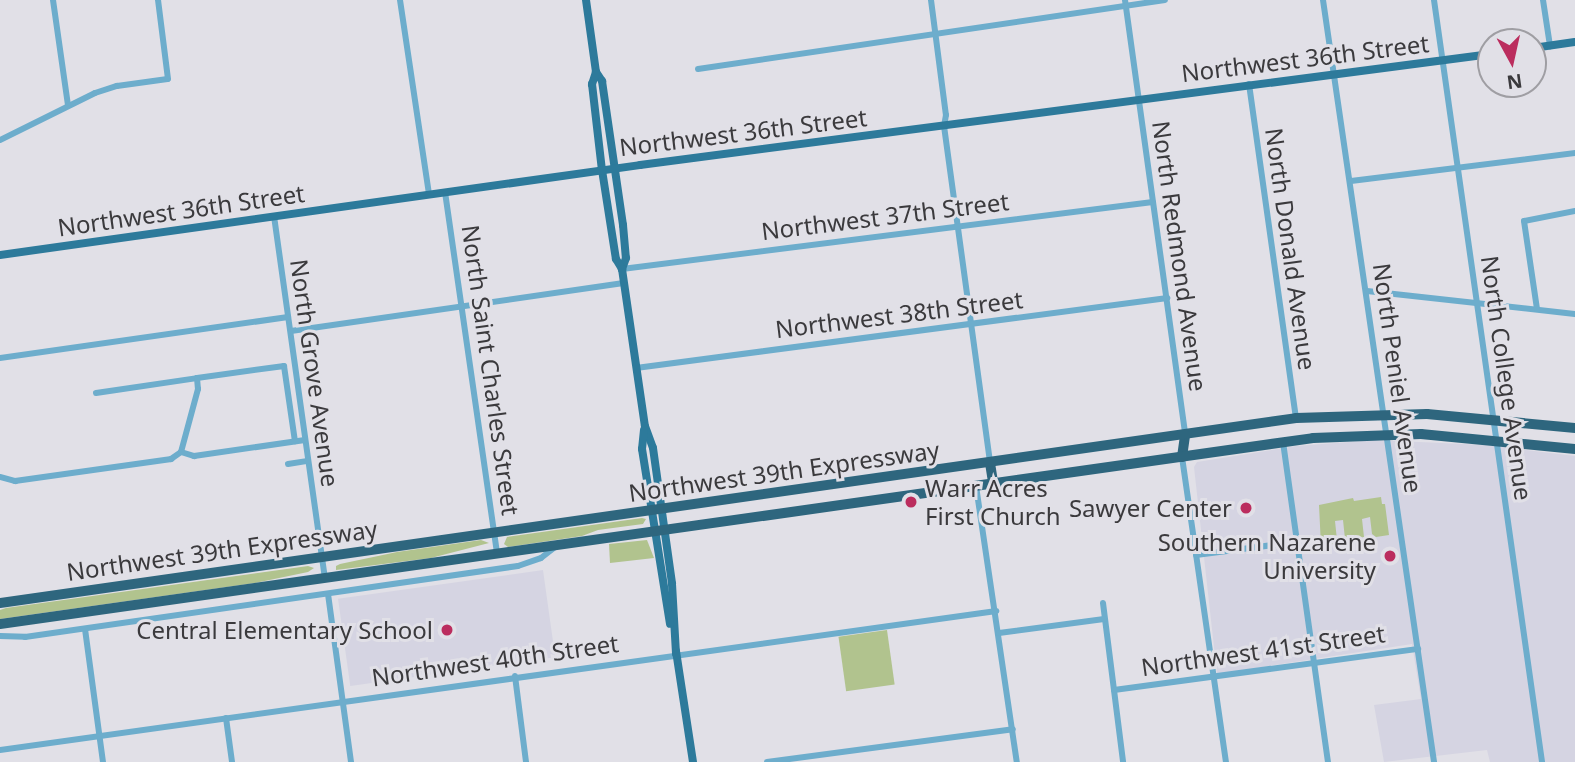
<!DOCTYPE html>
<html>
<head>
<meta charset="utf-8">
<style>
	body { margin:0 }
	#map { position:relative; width:1575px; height:762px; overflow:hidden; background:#e1e0e7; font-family:"Noto Sans",sans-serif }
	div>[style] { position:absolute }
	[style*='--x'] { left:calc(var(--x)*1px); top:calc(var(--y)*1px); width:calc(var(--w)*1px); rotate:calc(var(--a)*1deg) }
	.built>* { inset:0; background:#d5d4e2; transform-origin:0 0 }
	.green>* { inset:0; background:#b1c38e; transform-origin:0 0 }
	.minor>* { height:6px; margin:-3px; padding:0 3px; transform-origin:3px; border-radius:3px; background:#6dadcc }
	.major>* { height:8px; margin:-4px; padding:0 4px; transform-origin:4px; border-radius:4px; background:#2d7a9b }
	.highway>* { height:10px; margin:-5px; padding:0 5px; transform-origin:5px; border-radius:5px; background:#2e667e }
	.dots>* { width:19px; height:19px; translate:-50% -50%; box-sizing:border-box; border:4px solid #e1e0e7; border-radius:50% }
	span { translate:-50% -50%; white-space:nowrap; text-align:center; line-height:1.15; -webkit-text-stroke:6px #e1e0e7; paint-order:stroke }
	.street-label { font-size:24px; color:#3b3a3d }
	.poi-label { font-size:24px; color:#3b3a3d }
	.left { translate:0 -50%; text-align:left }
	.right { translate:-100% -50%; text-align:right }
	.north { position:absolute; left:1477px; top:28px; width:70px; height:70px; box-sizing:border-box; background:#e1e0e7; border:2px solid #9f9ea3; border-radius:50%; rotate:172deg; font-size:19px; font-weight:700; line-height:28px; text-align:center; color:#3b3a3d }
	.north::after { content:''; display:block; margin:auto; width:24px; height:32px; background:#bb2d5e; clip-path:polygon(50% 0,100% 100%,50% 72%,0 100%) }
</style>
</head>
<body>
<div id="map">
	<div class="built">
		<div style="clip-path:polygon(1375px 440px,1486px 445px,1575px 456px,1575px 762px,1490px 762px,1487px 750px,1384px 762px,1374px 705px,1421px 699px,1412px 644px,1217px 674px,1194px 467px,1197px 462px,1296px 446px)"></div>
		<div style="left:543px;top:570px;width:88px;height:207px;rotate:82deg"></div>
	</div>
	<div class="green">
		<div style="clip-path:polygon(1381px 497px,1382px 504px,1385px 504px,1389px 535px,1376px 537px,1372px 534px,1370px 517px,1362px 519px,1364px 537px,1345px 539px,1343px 520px,1335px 521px,1337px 540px,1334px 544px,1321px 546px,1319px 505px,1353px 498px,1354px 501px)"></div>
		<div style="clip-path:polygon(642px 518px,646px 519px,643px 524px,598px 530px,582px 536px,508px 547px,504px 544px,507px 537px)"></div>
		<div style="clip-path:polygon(481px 540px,489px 543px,431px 558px,336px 570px,336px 566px,340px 564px,397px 552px)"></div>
		<div style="clip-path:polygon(647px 540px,654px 558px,610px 563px,609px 544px)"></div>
		<div style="clip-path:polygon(308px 566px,314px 568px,308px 572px,255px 583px,0 619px,0 610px,6px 608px)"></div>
		<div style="left:887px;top:630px;width:55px;height:49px;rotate:82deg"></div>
	</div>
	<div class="minor">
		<div style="--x:53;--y:0;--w:106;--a:81.9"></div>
		<div style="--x:400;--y:0;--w:196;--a:81.5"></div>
		<div style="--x:931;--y:0;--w:116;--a:82.6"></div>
		<div style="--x:946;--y:115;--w:11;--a:100"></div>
		<div style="--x:944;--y:126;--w:340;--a:82.2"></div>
		<div style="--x:1125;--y:0;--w:439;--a:82.1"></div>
		<div style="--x:1323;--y:0;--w:770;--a:81.71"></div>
		<div style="--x:1434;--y:0;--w:770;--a:81.93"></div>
		<div style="--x:1543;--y:0;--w:47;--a:81.3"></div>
		<div style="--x:698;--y:69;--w:472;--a:-8.4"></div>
		<div style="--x:1249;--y:84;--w:337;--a:82"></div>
		<div style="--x:0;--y:140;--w:106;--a:-26.3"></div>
		<div style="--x:95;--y:93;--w:23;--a:-18"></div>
		<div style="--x:117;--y:86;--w:51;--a:-7.8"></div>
		<div style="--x:168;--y:79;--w:80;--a:-97.2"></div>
		<div style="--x:1351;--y:181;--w:226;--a:-7.1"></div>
		<div style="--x:445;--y:192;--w:366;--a:81.8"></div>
		<div style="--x:274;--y:216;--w:365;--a:82"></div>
		<div style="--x:622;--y:269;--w:535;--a:-7.19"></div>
		<div style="--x:1367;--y:291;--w:209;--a:6.3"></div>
		<div style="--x:1537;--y:309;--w:89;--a:-98.4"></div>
		<div style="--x:1524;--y:221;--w:52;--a:-11.1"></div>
		<div style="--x:291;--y:331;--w:336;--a:-8.2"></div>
		<div style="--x:0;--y:358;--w:291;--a:-8.1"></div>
		<div style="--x:636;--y:368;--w:536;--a:-7.51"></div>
		<div style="--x:197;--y:378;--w:88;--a:-7.9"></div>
		<div style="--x:284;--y:366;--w:76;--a:81.7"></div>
		<div style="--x:96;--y:393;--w:102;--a:-8.4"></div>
		<div style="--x:197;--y:378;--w:11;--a:85"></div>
		<div style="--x:198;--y:389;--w:65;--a:105.1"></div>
		<div style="--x:1283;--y:442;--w:323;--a:82"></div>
		<div style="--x:1182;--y:457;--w:308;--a:81.8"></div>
		<div style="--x:288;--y:464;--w:20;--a:-9"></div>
		<div style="--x:0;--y:477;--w:16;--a:15"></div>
		<div style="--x:15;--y:481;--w:158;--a:-8"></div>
		<div style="--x:171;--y:459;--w:12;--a:-35"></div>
		<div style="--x:181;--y:452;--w:14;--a:17"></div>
		<div style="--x:194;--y:456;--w:112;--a:-8.2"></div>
		<div style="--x:976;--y:486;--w:279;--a:81.6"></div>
		<div style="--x:1196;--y:555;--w:101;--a:-7.4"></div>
		<div style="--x:328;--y:594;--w:170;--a:82.2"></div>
		<div style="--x:1103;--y:603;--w:160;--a:82.8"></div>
		<div style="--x:85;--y:629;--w:134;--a:82.3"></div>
		<div style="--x:999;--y:633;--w:106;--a:-7.6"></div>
		<div style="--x:0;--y:636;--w:25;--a:2"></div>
		<div style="--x:25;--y:637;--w:498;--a:-8.2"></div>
		<div style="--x:518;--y:566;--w:24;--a:-19"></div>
		<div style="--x:541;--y:558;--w:18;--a:-38"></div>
		<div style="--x:515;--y:676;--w:87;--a:82.7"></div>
		<div style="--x:1114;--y:690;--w:307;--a:-7.7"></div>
		<div style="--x:226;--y:718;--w:44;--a:82.2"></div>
		<div style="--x:0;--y:750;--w:1006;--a:-7.94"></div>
		<div style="--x:767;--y:762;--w:248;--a:-7.6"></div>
	</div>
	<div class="major">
		<div style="--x:586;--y:0;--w:73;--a:82.1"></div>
		<div style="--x:596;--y:72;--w:11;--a:56"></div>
		<div style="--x:602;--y:81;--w:146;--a:81.7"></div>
		<div style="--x:623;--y:225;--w:33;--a:85"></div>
		<div style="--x:626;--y:258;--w:12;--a:110"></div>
		<div style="--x:1533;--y:48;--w:42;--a:-8.1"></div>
		<div style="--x:596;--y:72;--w:13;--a:108"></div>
		<div style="--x:592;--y:84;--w:87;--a:83.4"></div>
		<div style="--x:602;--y:170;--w:90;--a:81.1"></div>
		<div style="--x:616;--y:259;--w:12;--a:59"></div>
		<div style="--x:622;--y:269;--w:159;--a:81.7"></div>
		<div style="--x:645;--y:426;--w:23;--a:70"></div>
		<div style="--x:653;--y:448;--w:137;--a:82"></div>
		<div style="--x:672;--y:584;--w:70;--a:86.7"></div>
		<div style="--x:0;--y:255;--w:646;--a:-8"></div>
		<div style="--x:640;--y:165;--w:858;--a:-7.43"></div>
		<div style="--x:644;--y:430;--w:19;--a:96"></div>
		<div style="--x:642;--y:449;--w:177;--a:80.9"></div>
		<div style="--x:676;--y:651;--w:112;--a:81.3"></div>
	</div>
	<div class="highway">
		<div style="--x:1182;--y:457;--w:22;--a:-82"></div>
		<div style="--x:990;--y:463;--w:20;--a:81"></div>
		<div style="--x:0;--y:603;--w:1309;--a:-8.12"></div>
		<div style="--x:1296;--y:418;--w:131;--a:-1.7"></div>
		<div style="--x:1427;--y:414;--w:149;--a:5.4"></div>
		<div style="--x:0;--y:624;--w:1326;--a:-8.06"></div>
		<div style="--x:1313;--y:438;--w:108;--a:-2.1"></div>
		<div style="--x:1421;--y:434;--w:155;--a:5.6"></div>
	</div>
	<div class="dots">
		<div style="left:911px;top:502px;background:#bb2d5e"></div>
		<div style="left:1246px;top:508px;background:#bb2d5e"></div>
		<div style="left:1390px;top:556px;background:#bb2d5e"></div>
		<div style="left:447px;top:630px;background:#bb2d5e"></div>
	</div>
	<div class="street-label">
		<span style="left:1305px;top:58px;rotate:-7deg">Northwest 36th Street</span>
		<span style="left:743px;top:132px;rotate:-7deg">Northwest 36th Street</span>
		<span style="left:181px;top:210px;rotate:-8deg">Northwest 36th Street</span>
		<span style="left:885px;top:216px;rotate:-7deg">Northwest 37th Street</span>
		<span style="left:1291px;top:249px;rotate:82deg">North Donald Avenue</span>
		<span style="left:1180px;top:256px;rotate:82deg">North Redmond Avenue</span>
		<span style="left:899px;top:314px;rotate:-7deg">Northwest 38th Street</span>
		<span style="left:491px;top:370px;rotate:82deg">North Saint Charles Street</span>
		<span style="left:315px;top:373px;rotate:82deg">North Grove Avenue</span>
		<span style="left:1398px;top:378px;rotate:82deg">North Peniel Avenue</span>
		<span style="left:1507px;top:378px;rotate:82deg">North College Avenue</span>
		<span style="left:784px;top:471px;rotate:-8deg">Northwest 39th Expressway</span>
		<span style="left:222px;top:550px;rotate:-8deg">Northwest 39th Expressway</span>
		<span style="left:1263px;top:650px;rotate:-8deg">Northwest 41st Street</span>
		<span style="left:495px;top:660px;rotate:-8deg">Northwest 40th Street</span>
	</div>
	<div class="poi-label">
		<span class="left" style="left:925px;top:502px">Warr Acres<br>First Church</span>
		<span class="right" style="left:1232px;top:508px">Sawyer Center</span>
		<span class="right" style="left:1376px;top:556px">Southern Nazarene<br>University</span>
		<span class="right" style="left:433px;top:630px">Central Elementary School</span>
	</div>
	<div class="north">N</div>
</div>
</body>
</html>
